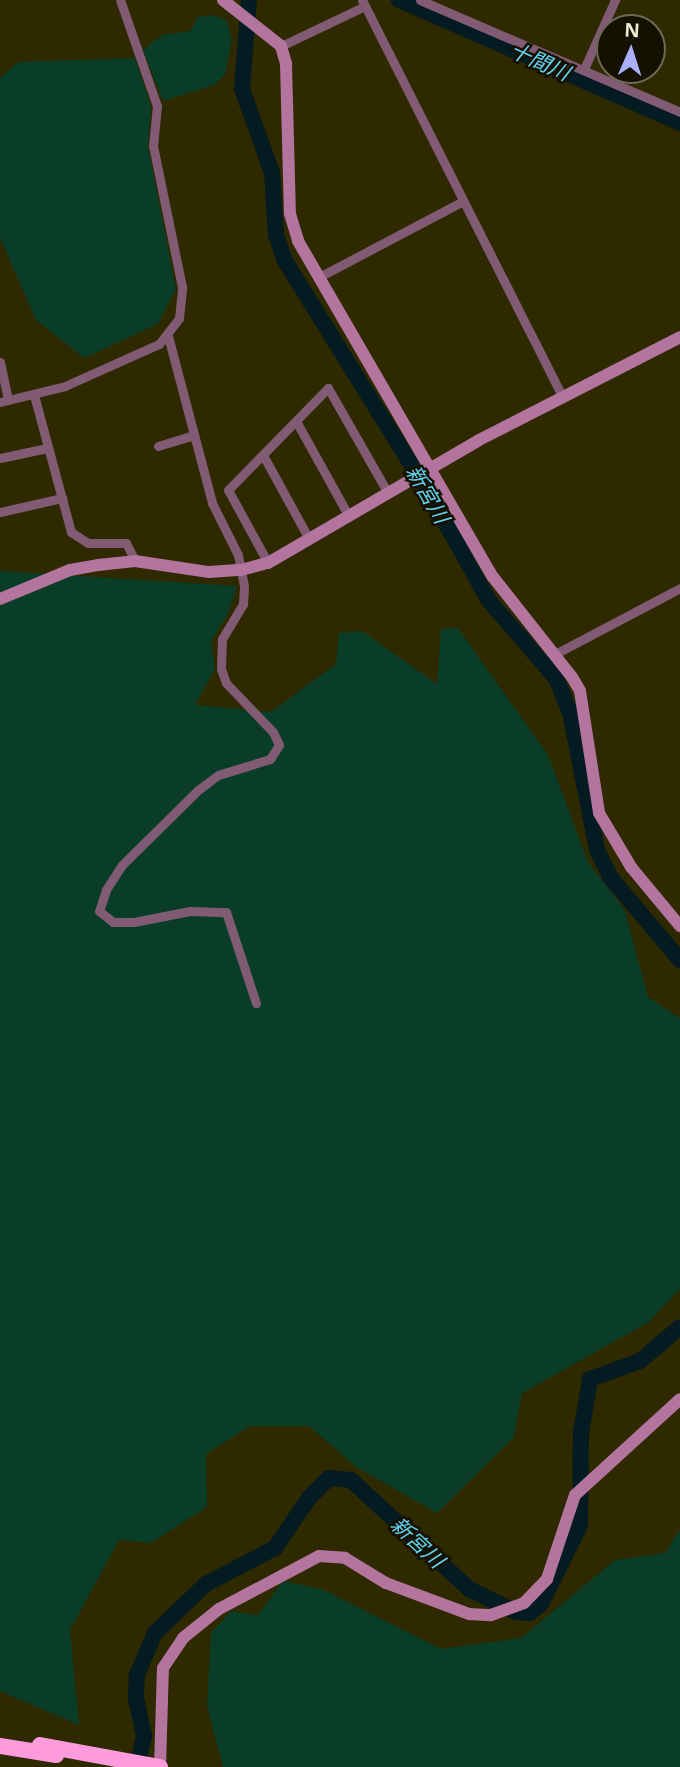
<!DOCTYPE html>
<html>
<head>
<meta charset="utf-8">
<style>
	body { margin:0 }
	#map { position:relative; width:680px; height:1767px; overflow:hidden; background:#2f2900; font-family:"Open Sans","Noto Sans JP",sans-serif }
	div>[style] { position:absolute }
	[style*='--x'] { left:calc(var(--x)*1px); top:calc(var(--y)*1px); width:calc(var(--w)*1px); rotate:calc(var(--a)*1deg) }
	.green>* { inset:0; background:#0a3d27 }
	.river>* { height:16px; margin:-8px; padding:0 8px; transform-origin:8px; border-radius:8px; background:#041b22 }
	.street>* { height:9px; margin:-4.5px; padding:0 4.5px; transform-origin:4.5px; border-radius:4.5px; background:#815a74 }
	.secondary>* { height:12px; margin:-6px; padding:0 6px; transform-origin:6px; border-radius:6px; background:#b3749e }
	.highway>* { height:16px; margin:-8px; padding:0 8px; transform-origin:8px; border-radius:8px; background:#fd9bdd }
	.highway-bridge>* { height:16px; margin:-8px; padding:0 8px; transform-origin:8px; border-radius:8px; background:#fd9bdd }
	span { translate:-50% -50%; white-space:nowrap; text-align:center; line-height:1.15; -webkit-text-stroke:5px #151100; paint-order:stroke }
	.water-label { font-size:21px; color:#63d3f4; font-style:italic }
	.north { position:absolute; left:596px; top:14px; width:70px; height:70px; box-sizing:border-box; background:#151100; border:2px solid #6d6954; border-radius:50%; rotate:3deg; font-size:19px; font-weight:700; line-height:28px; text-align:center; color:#f0ecd1 }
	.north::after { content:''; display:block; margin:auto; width:24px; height:32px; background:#aab0fc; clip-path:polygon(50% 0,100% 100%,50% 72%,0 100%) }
</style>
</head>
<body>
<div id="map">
	<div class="green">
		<div style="clip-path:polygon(214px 15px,227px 21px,232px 39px,225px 75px,214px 85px,163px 101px,143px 50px,162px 35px,190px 31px,198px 17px)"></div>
		<div style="clip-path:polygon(135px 58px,151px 106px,148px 147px,176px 289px,158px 324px,84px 358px,36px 320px,0 238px,0 78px,18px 62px)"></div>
		<div style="clip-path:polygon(0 571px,237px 586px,227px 616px,211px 641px,215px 669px,195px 705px,271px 712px,336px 664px,339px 633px,362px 631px,437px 684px,441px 629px,458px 628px,548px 755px,588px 862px,625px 911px,648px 997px,680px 1018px,680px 1289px,649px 1322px,522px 1393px,514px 1437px,437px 1513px,356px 1467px,309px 1426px,250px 1426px,206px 1454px,207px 1507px,151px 1543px,119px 1540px,70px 1630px,79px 1725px,0 1691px)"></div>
		<div style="clip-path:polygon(680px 1529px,680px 1767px,223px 1767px,207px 1706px,211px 1633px,231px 1611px,258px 1615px,283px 1581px,322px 1589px,441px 1649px,521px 1638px,615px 1560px,665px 1553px)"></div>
	</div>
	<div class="river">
		<div style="--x:249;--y:0;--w:89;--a:94.5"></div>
		<div style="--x:242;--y:89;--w:89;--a:70.3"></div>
		<div style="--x:272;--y:173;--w:62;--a:86.3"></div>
		<div style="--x:276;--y:235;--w:28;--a:71"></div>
		<div style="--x:285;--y:261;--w:269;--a:58.2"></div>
		<div style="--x:427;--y:490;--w:127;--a:60.8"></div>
		<div style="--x:489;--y:601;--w:102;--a:49"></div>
		<div style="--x:556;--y:678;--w:37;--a:68"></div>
		<div style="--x:570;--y:712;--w:141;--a:78.9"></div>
		<div style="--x:597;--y:850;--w:30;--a:64"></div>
		<div style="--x:610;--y:877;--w:109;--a:49.9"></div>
		<div style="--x:399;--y:0;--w:307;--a:23.6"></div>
		<div style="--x:137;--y:1767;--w:32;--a:-77"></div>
		<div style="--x:144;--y:1736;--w:39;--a:-102"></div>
		<div style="--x:136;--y:1698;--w:23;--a:-88"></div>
		<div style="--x:137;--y:1675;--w:46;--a:-66.8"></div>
		<div style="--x:155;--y:1633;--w:71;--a:-43.9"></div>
		<div style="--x:206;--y:1584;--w:78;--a:-27.6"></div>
		<div style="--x:275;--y:1548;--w:60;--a:-55.8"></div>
		<div style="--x:309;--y:1498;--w:28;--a:-45"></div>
		<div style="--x:329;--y:1478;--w:22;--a:5"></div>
		<div style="--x:351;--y:1480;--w:161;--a:42.7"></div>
		<div style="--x:469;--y:1589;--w:52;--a:26.1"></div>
		<div style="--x:516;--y:1612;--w:14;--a:4"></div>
		<div style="--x:530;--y:1613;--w:14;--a:-39"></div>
		<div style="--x:541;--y:1604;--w:88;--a:-63.7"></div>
		<div style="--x:580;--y:1525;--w:92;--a:-89.4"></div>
		<div style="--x:581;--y:1433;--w:55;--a:-80.5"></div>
		<div style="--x:590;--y:1379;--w:53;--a:-19.8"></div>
		<div style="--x:640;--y:1361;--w:52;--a:-40.4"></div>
	</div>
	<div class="street">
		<div style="--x:362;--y:0;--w:444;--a:63.2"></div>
		<div style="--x:420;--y:0;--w:283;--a:23.3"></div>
		<div style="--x:281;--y:46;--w:93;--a:-25.5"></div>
		<div style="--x:584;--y:69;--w:76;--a:-65.8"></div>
		<div style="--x:319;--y:277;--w:163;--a:-27.8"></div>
		<div style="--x:168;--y:336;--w:173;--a:75.2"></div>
		<div style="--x:212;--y:503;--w:58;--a:63.4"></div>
		<div style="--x:238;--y:555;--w:32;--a:79"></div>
		<div style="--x:244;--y:586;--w:18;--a:93"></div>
		<div style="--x:243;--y:604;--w:41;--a:121"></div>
		<div style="--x:222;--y:639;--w:30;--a:92"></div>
		<div style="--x:221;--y:669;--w:15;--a:70"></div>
		<div style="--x:226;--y:683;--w:68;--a:46.2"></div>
		<div style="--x:273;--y:732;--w:14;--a:65"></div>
		<div style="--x:279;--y:745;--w:17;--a:123"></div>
		<div style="--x:270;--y:759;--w:54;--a:162.9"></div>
		<div style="--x:218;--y:775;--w:26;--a:143"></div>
		<div style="--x:197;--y:791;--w:105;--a:135.4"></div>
		<div style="--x:122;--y:865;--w:30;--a:123"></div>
		<div style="--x:106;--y:890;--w:22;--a:108"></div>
		<div style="--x:99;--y:911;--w:18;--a:38"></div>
		<div style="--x:113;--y:922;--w:21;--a:0"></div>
		<div style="--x:134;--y:922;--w:57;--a:-11.1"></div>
		<div style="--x:190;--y:911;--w:36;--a:2"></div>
		<div style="--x:226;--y:912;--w:96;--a:71.8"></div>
		<div style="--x:0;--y:362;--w:39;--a:78"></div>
		<div style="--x:34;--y:395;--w:142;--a:74.9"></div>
		<div style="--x:71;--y:532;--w:20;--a:33"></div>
		<div style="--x:88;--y:543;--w:38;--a:0"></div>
		<div style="--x:126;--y:543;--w:20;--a:63"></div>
		<div style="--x:0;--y:402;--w:67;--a:-13.8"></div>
		<div style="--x:65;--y:386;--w:103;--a:-24.1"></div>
		<div style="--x:159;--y:344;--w:33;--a:-52"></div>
		<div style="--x:179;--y:318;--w:31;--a:-84"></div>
		<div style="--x:182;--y:287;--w:144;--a:-101.6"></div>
		<div style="--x:153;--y:146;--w:40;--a:-84.3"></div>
		<div style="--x:157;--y:106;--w:112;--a:-109.2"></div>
		<div style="--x:296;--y:421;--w:107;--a:61"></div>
		<div style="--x:158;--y:446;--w:38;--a:-17"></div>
		<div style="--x:263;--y:455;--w:96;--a:61.3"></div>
		<div style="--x:0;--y:458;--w:48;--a:-12"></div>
		<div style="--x:0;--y:512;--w:64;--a:-12.7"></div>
		<div style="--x:268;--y:563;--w:83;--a:-118.7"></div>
		<div style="--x:228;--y:490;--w:143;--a:-45.6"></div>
		<div style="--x:328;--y:388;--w:121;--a:60.3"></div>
		<div style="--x:555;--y:654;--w:141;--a:-27.8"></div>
	</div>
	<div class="secondary">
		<div style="--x:223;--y:0;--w:74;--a:38.4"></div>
		<div style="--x:281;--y:46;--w:19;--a:74"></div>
		<div style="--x:286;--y:64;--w:150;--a:88.5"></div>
		<div style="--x:290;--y:214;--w:28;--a:73"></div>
		<div style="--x:298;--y:241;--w:388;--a:59.9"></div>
		<div style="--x:493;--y:577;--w:127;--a:51.7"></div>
		<div style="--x:572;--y:677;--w:16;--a:60"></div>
		<div style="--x:580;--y:691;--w:123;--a:81.1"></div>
		<div style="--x:599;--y:813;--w:63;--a:59.3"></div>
		<div style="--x:631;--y:867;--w:77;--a:50.3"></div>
		<div style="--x:0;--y:599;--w:76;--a:-22.5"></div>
		<div style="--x:70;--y:570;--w:28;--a:-10"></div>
		<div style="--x:98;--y:565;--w:37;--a:-6"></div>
		<div style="--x:135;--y:561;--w:75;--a:8.5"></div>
		<div style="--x:209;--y:572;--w:32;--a:-4"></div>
		<div style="--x:241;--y:570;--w:28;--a:-15"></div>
		<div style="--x:268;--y:563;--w:244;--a:-30.2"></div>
		<div style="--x:479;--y:440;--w:226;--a:-27.1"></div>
		<div style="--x:160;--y:1767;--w:99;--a:-88.3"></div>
		<div style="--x:163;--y:1668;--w:36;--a:-56"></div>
		<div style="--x:183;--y:1638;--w:46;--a:-38.9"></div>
		<div style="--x:219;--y:1609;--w:113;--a:-27.9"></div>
		<div style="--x:319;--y:1556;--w:26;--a:4"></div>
		<div style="--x:345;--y:1558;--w:48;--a:31.4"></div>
		<div style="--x:386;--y:1583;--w:89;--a:20.5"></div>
		<div style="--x:469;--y:1614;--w:22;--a:3"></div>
		<div style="--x:491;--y:1615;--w:35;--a:-20"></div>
		<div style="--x:524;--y:1603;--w:33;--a:-46"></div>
		<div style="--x:547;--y:1579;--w:89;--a:-71.6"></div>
		<div style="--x:575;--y:1495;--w:142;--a:-42.4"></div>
	</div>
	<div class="highway">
		<div style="--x:0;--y:1746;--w:57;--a:9.1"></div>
	</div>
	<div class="highway-bridge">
		<div style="--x:40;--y:1745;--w:122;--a:10.4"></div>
	</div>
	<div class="water-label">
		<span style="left:540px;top:61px;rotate:24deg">十間川</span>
		<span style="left:428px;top:494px;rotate:60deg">新宮川</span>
		<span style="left:418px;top:1542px;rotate:43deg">新宮川</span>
	</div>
	<div class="north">N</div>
</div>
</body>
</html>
